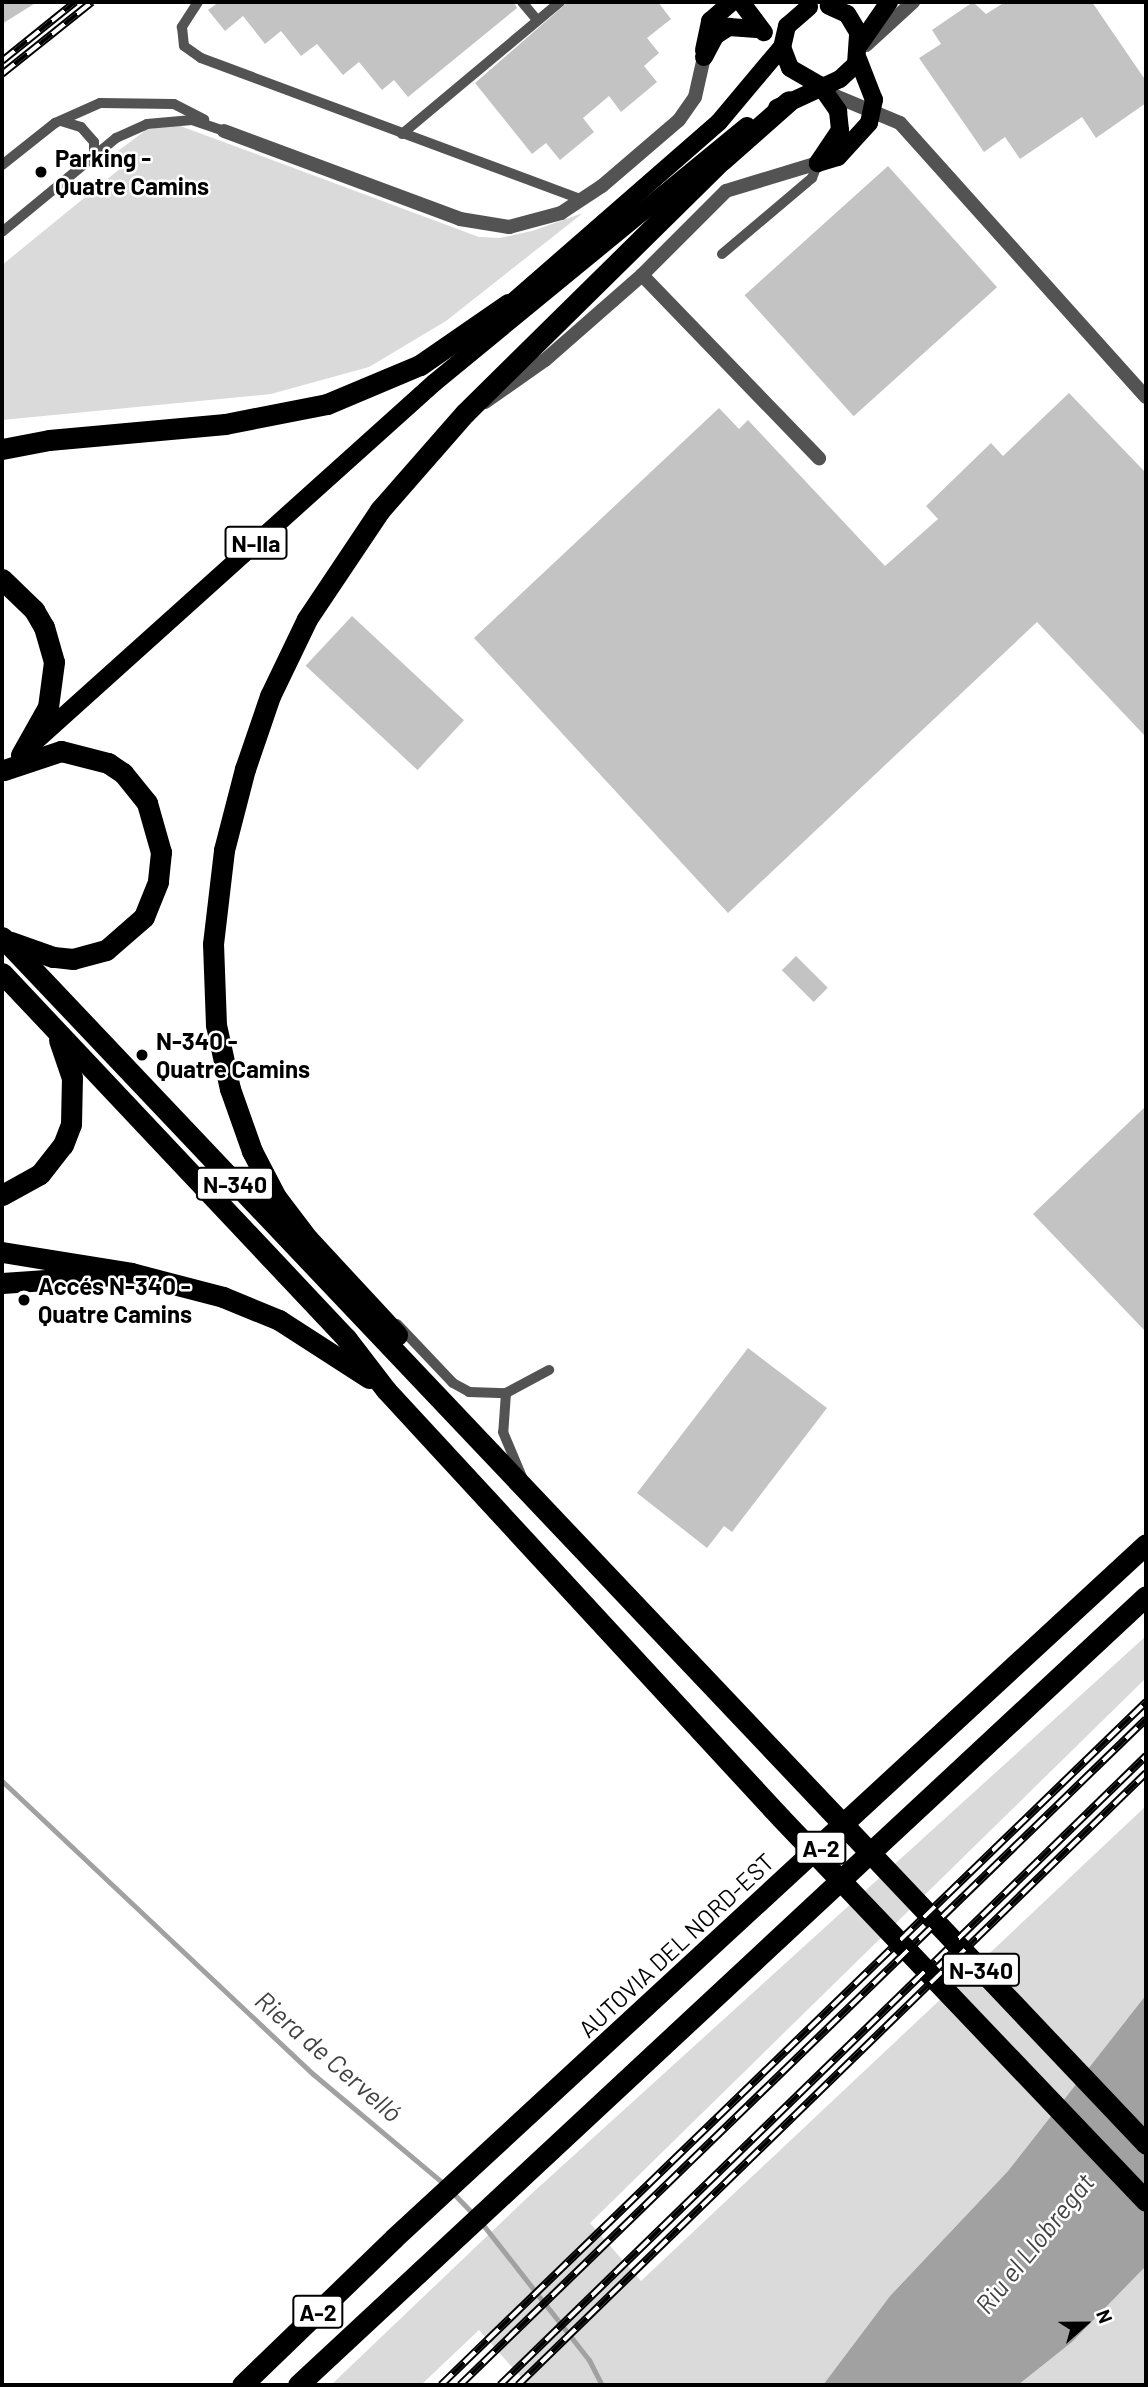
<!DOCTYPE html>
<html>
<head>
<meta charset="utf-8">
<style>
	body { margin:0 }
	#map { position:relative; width:1148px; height:2387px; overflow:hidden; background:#fff; font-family:Barlow,sans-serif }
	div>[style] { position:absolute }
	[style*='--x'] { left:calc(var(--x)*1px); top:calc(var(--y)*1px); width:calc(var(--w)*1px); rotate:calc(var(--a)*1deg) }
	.green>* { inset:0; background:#dadada }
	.water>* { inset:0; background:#a1a1a1 }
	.stream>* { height:5px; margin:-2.5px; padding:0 2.5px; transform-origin:2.5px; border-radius:2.5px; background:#a1a1a1 }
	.building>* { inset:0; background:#c3c3c3; transform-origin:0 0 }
	.lane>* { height:10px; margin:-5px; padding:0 5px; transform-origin:5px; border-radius:5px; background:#535353 }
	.street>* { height:14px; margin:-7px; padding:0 7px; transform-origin:7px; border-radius:7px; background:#535353 }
	.primary>* { height:18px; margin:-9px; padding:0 9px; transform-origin:9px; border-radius:9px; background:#000 }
	.highway>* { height:21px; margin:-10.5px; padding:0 10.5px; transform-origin:10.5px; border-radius:10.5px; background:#000 }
	.rail>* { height:8px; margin-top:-4px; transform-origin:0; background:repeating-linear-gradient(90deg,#fff 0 16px,#000 0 32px); box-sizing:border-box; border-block:2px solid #000 }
	.dots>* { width:19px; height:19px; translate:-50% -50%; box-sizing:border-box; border:4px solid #fff; border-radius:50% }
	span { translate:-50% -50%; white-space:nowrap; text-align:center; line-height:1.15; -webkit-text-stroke:5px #fff; paint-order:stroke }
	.shield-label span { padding:2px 5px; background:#fff; border:2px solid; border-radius:5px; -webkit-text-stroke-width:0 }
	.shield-label { font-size:23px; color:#000; font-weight:700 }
	.poi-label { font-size:24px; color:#000; font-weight:700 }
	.left { translate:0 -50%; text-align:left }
	.street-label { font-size:24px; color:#000 }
	.water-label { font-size:26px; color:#424242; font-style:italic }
	.frame { position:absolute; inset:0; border:4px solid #000; pointer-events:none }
	.north { position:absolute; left:1050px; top:2289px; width:70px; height:70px; -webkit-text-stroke:5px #fff; paint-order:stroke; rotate:69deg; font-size:19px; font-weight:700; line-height:28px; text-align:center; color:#000 }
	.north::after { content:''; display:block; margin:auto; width:24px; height:32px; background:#000; clip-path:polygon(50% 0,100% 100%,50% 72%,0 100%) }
</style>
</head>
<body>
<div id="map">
	<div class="green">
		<div style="clip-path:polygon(175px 124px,479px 237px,500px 238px,532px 231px,583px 213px,446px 321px,369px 367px,271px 394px,2px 420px,2px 265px,127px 163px,118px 151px,146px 130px)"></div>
		<div style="clip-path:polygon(1146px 1636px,1146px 1678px,590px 2223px,641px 2281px,1146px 1806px,1146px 1995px,1008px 2171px,890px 2296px,823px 2385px,528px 2385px,479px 2330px,421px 2385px,331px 2385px,529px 2196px)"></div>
		<div style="clip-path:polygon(1146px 2266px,1146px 2385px,1018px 2385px,1072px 2342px)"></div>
	</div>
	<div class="water">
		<div style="clip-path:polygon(1146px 1995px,1146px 2266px,1072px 2342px,1018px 2385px,823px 2385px,890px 2296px,1008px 2171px)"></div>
	</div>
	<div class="stream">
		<div style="--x:2;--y:1781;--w:427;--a:43.3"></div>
		<div style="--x:313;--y:2074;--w:171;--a:40"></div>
		<div style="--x:451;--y:2191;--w:32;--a:46"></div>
		<div style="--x:480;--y:2221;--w:177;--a:51.9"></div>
		<div style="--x:589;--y:2360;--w:28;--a:63"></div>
	</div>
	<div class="building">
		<div style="clip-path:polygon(2px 2px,37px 2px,2px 24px)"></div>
		<div style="clip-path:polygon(219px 2px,514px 2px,517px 8px,408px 97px,394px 80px,382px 90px,359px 62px,343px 75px,317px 44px,301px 56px,281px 31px,265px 44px,243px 16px,225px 31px,208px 10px)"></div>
		<div style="clip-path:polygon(568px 2px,658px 2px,671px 19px,647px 38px,659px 53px,644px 66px,657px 82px,621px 112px,609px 96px,583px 118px,594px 132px,560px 160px,546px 143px,532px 154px,475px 83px)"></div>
		<div style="clip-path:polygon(973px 2px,986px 14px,1005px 2px,1092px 2px,1146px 81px,1146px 103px,1096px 138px,1082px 117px,1020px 159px,1005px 137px,984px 152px,919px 58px,941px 44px,932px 30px)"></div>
		<div style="left:888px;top:166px;width:163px;height:193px;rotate:48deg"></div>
		<div style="clip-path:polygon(1069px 393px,1146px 473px,1146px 737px,1037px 622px,728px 913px,474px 638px,719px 408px,739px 429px,748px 420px,885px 566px,938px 519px,926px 506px,991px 443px,1003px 456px)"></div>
		<div style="left:352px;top:616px;width:153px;height:68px;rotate:43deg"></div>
		<div style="left:796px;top:956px;width:45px;height:20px;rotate:45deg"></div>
		<div style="clip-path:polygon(1146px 1106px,1146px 1332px,1033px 1214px)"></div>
		<div style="clip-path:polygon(748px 1348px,827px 1408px,732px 1532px,724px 1526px,707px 1548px,637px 1493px)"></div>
	</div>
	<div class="lane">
		<div style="--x:198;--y:2;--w:30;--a:123"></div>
		<div style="--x:182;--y:27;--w:19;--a:84"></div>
		<div style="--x:184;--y:46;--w:21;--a:35"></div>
		<div style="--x:201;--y:58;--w:405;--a:20.4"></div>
		<div style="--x:522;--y:2;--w:23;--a:50"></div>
		<div style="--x:61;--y:121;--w:21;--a:17"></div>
		<div style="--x:81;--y:127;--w:20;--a:49"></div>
		<div style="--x:94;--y:142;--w:15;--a:90"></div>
		<div style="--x:402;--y:134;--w:206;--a:-39.9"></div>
		<div style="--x:2;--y:165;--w:68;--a:-38.4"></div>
		<div style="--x:55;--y:123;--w:49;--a:-24"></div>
		<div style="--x:100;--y:103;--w:74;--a:0.8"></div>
		<div style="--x:174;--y:104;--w:34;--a:27"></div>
		<div style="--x:2;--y:232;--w:148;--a:-39.5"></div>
		<div style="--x:116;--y:138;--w:34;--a:-24"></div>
		<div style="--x:147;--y:124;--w:45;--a:-5.1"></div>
		<div style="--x:192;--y:120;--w:34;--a:19"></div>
		<div style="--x:722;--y:254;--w:118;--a:-40.2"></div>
		<div style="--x:812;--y:178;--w:16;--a:-68"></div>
		<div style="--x:397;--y:1324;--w:81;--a:46.5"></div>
		<div style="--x:453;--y:1383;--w:18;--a:29"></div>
		<div style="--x:469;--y:1392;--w:37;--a:2"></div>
		<div style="--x:506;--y:1393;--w:49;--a:-28.1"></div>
		<div style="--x:506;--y:1393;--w:39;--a:94"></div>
		<div style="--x:503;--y:1432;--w:49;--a:67.1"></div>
	</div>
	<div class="street">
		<div style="--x:866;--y:45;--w:64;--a:-42.5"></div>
		<div style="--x:828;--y:93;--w:78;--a:22.6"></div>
		<div style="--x:900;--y:123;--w:368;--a:48.1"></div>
		<div style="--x:224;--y:131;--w:252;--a:20.4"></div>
		<div style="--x:460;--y:219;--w:50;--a:9.3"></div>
		<div style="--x:509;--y:227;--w:54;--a:-15.1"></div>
		<div style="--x:561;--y:213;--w:49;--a:-33.4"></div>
		<div style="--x:602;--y:186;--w:101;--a:-40.6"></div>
		<div style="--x:679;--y:120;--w:28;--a:-55"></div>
		<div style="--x:695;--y:97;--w:41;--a:-77.3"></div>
		<div style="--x:818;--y:163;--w:96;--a:163.1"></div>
		<div style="--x:726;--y:191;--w:119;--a:135"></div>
		<div style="--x:642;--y:275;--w:255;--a:46"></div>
		<div style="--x:485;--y:402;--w:73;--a:-35"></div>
		<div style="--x:545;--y:360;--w:129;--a:-41.2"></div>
	</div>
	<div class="primary">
		<div style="--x:741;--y:2;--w:38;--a:53"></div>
		<div style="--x:809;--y:7;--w:29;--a:139"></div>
		<div style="--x:787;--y:26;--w:22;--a:103"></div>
		<div style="--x:782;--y:47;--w:22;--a:69"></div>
		<div style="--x:790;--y:68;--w:34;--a:30"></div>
		<div style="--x:820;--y:85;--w:32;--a:55"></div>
		<div style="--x:838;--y:111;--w:19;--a:84"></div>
		<div style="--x:840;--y:130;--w:40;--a:124"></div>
		<div style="--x:860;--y:44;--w:51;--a:-55.4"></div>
		<div style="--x:704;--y:50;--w:30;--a:-78"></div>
		<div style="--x:710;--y:21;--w:29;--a:-41"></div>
		<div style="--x:704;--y:57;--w:24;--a:-62"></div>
		<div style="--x:715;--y:36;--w:17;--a:-33"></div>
		<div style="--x:729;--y:27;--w:31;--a:4"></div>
		<div style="--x:777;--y:108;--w:69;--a:-24.7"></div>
		<div style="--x:840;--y:79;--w:22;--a:-43"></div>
		<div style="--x:856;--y:64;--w:32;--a:-86"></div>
		<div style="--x:858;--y:32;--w:21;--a:-121"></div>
		<div style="--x:847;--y:14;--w:20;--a:-156"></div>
		<div style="--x:818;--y:163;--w:21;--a:-17"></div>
		<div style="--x:838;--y:157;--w:46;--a:-47.6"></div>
		<div style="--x:869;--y:123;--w:24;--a:-78"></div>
		<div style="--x:874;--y:100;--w:44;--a:-111.3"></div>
		<div style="--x:499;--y:314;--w:292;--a:-41.1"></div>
		<div style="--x:719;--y:122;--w:98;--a:-50"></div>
		<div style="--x:28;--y:748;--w:546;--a:-41.96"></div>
		<div style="--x:434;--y:383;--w:405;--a:-39.4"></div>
	</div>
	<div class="highway">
		<div style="--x:2;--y:449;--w:48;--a:-10.8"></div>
		<div style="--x:49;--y:440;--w:177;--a:-5.2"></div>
		<div style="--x:225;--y:424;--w:104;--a:-11.1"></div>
		<div style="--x:327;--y:404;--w:101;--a:-22.8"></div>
		<div style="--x:420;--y:365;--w:107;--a:-34.7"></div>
		<div style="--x:2;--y:579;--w:45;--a:44.1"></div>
		<div style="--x:34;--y:610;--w:20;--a:60"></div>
		<div style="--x:44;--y:627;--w:36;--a:74"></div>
		<div style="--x:54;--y:662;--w:45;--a:97.6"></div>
		<div style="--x:48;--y:707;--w:55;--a:119.4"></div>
		<div style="--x:4;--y:770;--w:60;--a:-18.4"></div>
		<div style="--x:61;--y:751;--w:49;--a:14.3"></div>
		<div style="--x:108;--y:763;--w:18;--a:34"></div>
		<div style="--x:123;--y:773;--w:38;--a:51"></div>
		<div style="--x:147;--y:803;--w:51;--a:74.1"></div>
		<div style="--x:161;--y:852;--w:30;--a:96"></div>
		<div style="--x:158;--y:882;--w:38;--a:112"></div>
		<div style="--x:144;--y:917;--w:50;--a:139"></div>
		<div style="--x:106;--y:950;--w:34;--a:165"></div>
		<div style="--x:73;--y:959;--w:20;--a:-174"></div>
		<div style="--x:53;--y:957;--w:45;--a:-160.3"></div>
		<div style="--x:2;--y:937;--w:1663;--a:46.53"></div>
		<div style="--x:2;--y:973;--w:502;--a:46.7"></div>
		<div style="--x:346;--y:1338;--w:66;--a:52.4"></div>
		<div style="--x:386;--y:1390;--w:582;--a:47.3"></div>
		<div style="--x:781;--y:1818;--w:529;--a:46.38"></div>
		<div style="--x:2;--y:1195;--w:43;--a:-28.9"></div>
		<div style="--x:40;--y:1174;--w:37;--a:-52"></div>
		<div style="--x:63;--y:1145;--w:22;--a:-69"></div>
		<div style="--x:71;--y:1124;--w:46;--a:-88.8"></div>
		<div style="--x:72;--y:1078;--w:40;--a:-108.9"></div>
		<div style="--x:2;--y:1252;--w:131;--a:9.2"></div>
		<div style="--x:131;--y:1273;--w:95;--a:14.6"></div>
		<div style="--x:223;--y:1297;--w:61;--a:22.3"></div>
		<div style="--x:279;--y:1320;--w:107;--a:32.8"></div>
		<div style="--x:2;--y:1283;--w:102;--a:-3.9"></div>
		<div style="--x:397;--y:1335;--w:131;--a:-132.8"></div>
		<div style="--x:308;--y:1239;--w:53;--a:-127.3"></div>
		<div style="--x:276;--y:1197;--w:52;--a:-117.6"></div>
		<div style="--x:252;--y:1151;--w:66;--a:-109.5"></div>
		<div style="--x:230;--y:1089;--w:66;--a:-102.3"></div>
		<div style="--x:216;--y:1025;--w:81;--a:-92.1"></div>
		<div style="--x:213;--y:944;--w:95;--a:-83.3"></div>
		<div style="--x:224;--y:850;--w:84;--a:-75.5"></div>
		<div style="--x:245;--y:769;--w:77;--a:-71.1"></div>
		<div style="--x:270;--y:696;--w:85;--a:-64.3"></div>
		<div style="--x:307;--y:619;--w:131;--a:-56.2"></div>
		<div style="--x:380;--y:510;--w:129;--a:-48.8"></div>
		<div style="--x:465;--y:413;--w:361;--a:-44.6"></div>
		<div style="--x:722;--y:160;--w:89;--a:-41.4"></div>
		<div style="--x:242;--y:2385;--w:211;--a:-44"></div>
		<div style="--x:394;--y:2238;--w:1023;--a:-42.7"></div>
		<div style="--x:298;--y:2385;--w:1158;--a:-42.94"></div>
	</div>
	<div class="rail">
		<div style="--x:2;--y:61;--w:94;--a:-38.9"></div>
		<div style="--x:2;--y:74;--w:115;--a:-38.7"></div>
		<div style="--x:441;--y:2385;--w:982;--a:-44.09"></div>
		<div style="--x:460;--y:2385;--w:956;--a:-44.15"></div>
		<div style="--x:500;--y:2385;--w:902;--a:-44.24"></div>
		<div style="--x:518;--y:2385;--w:877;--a:-44.26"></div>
	</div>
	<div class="dots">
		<div style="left:41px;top:172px;background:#000"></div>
		<div style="left:142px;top:1055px;background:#000"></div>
		<div style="left:24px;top:1300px;background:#000"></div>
	</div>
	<div class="shield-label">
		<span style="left:256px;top:543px">N-IIa</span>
		<span style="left:235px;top:1184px">N-340</span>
		<span style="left:821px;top:1848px">A-2</span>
		<span style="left:981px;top:1970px">N-340</span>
		<span style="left:318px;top:2312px">A-2</span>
	</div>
	<div class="poi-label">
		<span class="left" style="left:55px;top:172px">Parking -<br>Quatre Camins</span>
		<span class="left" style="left:156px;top:1055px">N-340 -<br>Quatre Camins</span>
		<span class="left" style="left:38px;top:1300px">Accés N-340 -<br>Quatre Camins</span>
	</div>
	<div class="street-label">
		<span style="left:676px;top:1945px;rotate:-43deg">AUTOVIA DEL NORD-EST</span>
	</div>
	<div class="water-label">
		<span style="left:329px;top:2056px;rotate:41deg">Riera de Cervelló</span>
		<span style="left:1034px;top:2243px;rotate:-51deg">Riu el Llobregat</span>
	</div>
	<div class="frame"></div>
	<div class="north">N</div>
</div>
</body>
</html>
